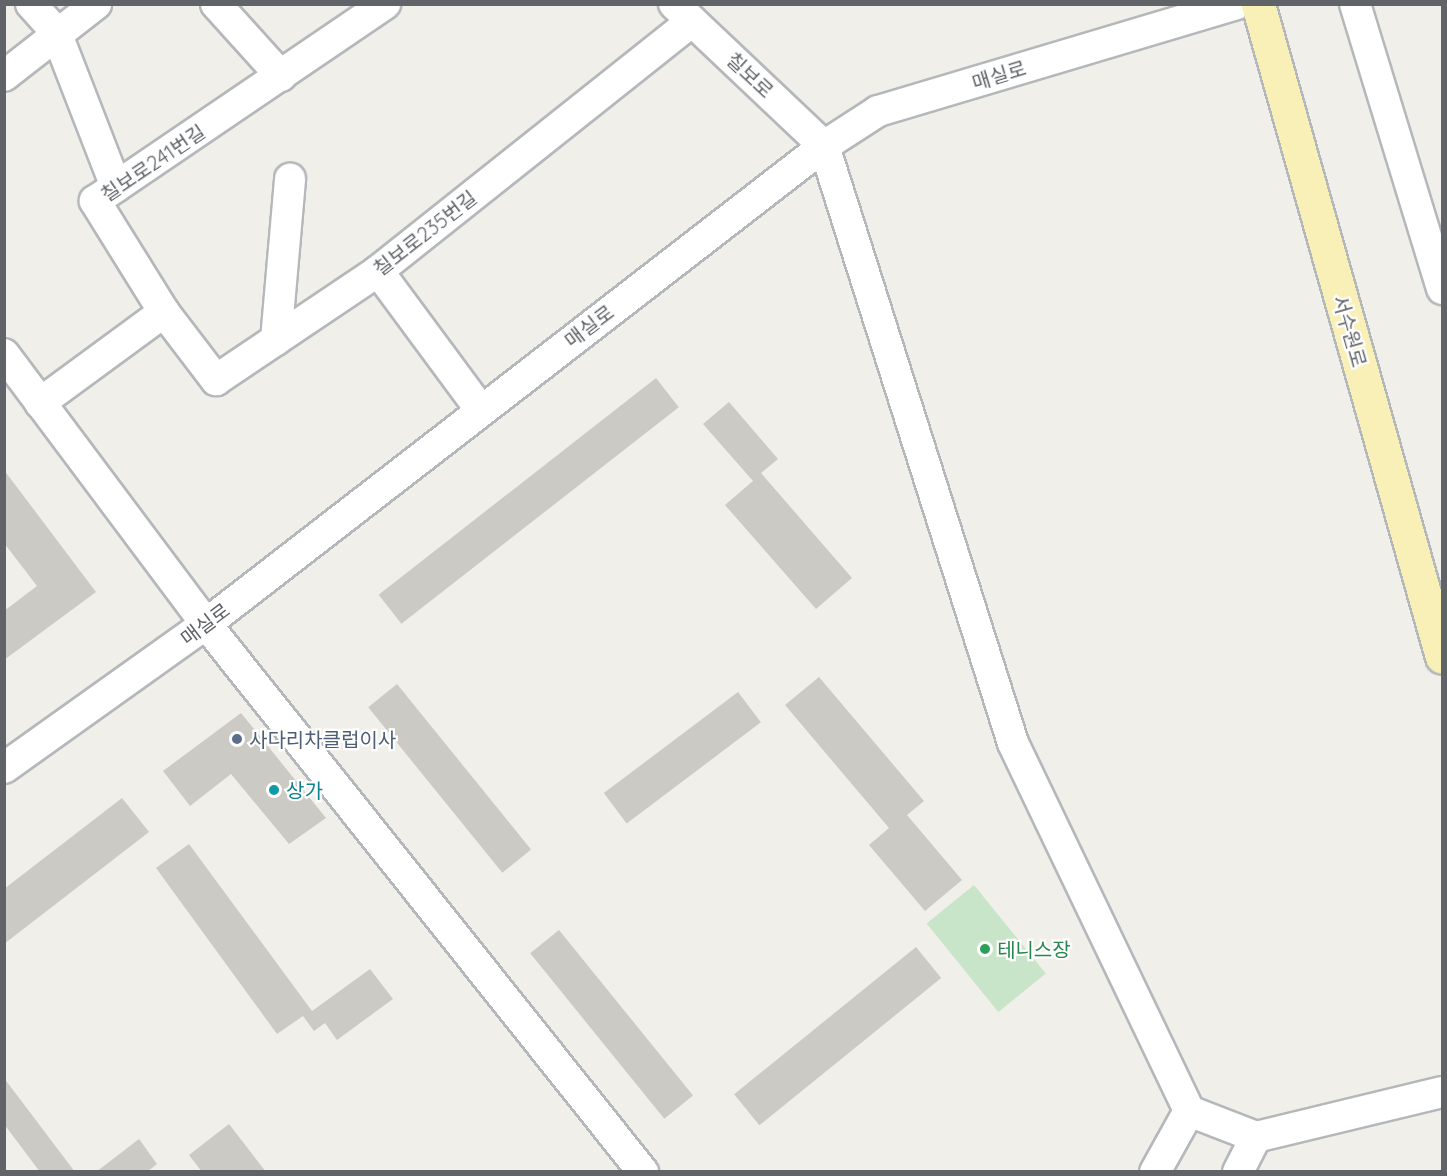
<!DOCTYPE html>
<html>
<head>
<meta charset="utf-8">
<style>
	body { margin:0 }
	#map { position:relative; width:1447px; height:1176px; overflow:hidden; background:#f0efe9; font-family:Quicksand,"Noto Sans KR",sans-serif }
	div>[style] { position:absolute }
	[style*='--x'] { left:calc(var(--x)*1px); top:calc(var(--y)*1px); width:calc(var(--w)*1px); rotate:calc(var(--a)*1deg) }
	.green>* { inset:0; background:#c8e5c9; transform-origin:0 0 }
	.building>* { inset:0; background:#cccac5; transform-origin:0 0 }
	.roads { filter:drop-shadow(2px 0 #b5b8bb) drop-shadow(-2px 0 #b5b8bb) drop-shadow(0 2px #b5b8bb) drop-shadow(0 -2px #b5b8bb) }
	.minor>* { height:30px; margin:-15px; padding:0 15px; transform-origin:15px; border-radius:15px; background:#fff }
	.major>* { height:33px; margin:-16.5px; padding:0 16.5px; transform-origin:16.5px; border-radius:16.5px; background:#f8f0b6 }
	.dots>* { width:16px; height:16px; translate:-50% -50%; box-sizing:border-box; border:3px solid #fff; border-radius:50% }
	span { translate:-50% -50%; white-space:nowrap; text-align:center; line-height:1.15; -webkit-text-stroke:4.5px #fff; paint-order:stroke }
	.street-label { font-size:20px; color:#606367 }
	.service-label { font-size:20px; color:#4e5e75 }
	.left { translate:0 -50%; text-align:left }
	.culture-label { font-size:20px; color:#0d838f }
	.leisure-label { font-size:20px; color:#27864d }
	.frame { position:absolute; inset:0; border:6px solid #606367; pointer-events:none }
</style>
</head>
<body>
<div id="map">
	<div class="green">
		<div style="left:974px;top:885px;width:114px;height:61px;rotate:51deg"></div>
	</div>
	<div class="building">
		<div style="left:656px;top:378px;width:37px;height:352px;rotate:52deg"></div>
		<div style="clip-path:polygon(729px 402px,778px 459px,761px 473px,852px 578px,816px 609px,725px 505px,753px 481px,703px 424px)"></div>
		<div style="clip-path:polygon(4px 470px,96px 592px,4px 660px,4px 611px,37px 586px,4px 543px)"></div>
		<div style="clip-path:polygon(819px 677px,924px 801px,907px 815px,962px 880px,925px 911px,869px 845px,889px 828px,785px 705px)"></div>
		<div style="left:397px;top:684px;width:213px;height:37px;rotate:51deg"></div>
		<div style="left:738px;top:692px;width:38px;height:168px;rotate:53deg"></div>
		<div style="clip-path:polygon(241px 713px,326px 818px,289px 844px,231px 774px,190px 806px,163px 771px)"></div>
		<div style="clip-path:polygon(122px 798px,149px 832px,4px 944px,4px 889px)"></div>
		<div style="clip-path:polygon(189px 844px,312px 1011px,370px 969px,393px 999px,337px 1040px,325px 1023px,314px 1031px,303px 1016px,277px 1034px,156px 868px)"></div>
		<div style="left:559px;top:930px;width:213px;height:37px;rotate:51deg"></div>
		<div style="left:916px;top:947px;width:40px;height:234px;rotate:51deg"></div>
		<div style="clip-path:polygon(4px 1078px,75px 1172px,40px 1172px,4px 1124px)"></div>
		<div style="clip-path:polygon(229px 1124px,266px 1172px,202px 1172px,189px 1155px)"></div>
		<div style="clip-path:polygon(139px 1139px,157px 1164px,147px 1172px,96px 1172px)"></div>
	</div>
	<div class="roads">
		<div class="minor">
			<div style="--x:31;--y:4;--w:38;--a:48"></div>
			<div style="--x:56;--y:32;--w:166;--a:68.8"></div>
			<div style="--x:216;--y:4;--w:97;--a:47.9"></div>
			<div style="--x:674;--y:4;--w:207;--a:43.4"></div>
			<div style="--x:824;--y:146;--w:626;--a:72.43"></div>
			<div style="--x:1013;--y:743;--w:408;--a:64.4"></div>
			<div style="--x:1189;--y:1111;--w:72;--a:21.2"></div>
			<div style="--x:1256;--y:1137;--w:191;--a:-13.6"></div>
			<div style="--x:1355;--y:4;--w:298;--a:73"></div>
			<div style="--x:4;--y:76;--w:117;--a:-38"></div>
			<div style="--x:378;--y:271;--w:172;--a:53.5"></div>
			<div style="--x:164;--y:312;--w:86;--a:52.6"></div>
			<div style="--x:216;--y:380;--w:195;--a:-33.9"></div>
			<div style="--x:378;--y:271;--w:401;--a:-38.5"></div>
			<div style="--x:276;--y:340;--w:162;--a:-85"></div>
			<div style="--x:4;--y:354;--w:337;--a:53.2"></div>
			<div style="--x:206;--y:624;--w:701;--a:51.43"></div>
			<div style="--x:40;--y:403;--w:154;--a:-36.3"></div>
			<div style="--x:164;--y:312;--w:131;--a:-121.9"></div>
			<div style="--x:95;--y:201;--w:351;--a:-34.2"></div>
			<div style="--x:4;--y:768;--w:248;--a:-35.5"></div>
			<div style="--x:206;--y:624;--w:781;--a:-37.72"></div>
			<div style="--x:824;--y:146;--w:64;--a:-32.9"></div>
			<div style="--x:878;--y:111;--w:374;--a:-16.6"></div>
			<div style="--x:1155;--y:1172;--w:70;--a:-60.9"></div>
			<div style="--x:1238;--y:1172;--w:39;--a:-63"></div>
		</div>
		<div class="major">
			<div style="--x:1258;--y:4;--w:678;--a:74.26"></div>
		</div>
	</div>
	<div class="dots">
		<div style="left:237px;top:739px;background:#5c6f8a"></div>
		<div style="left:274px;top:790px;background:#0f9aa8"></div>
		<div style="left:985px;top:949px;background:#2e9e5b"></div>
	</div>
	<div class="street-label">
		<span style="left:750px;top:75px;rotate:43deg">칠보로</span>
		<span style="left:999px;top:75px;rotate:-17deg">매실로</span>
		<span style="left:153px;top:163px;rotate:-34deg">칠보로241번길</span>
		<span style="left:425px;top:233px;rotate:-38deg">칠보로235번길</span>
		<span style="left:589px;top:326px;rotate:-37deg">매실로</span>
		<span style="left:1350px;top:331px;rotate:74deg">서수원로</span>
		<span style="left:205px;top:624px;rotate:-37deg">매실로</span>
	</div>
	<div class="service-label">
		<span class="left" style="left:249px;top:739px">사다리차클럽이사</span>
	</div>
	<div class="culture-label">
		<span class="left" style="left:286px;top:790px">상가</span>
	</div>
	<div class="leisure-label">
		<span class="left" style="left:997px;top:949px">테니스장</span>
	</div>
	<div class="frame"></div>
</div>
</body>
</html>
